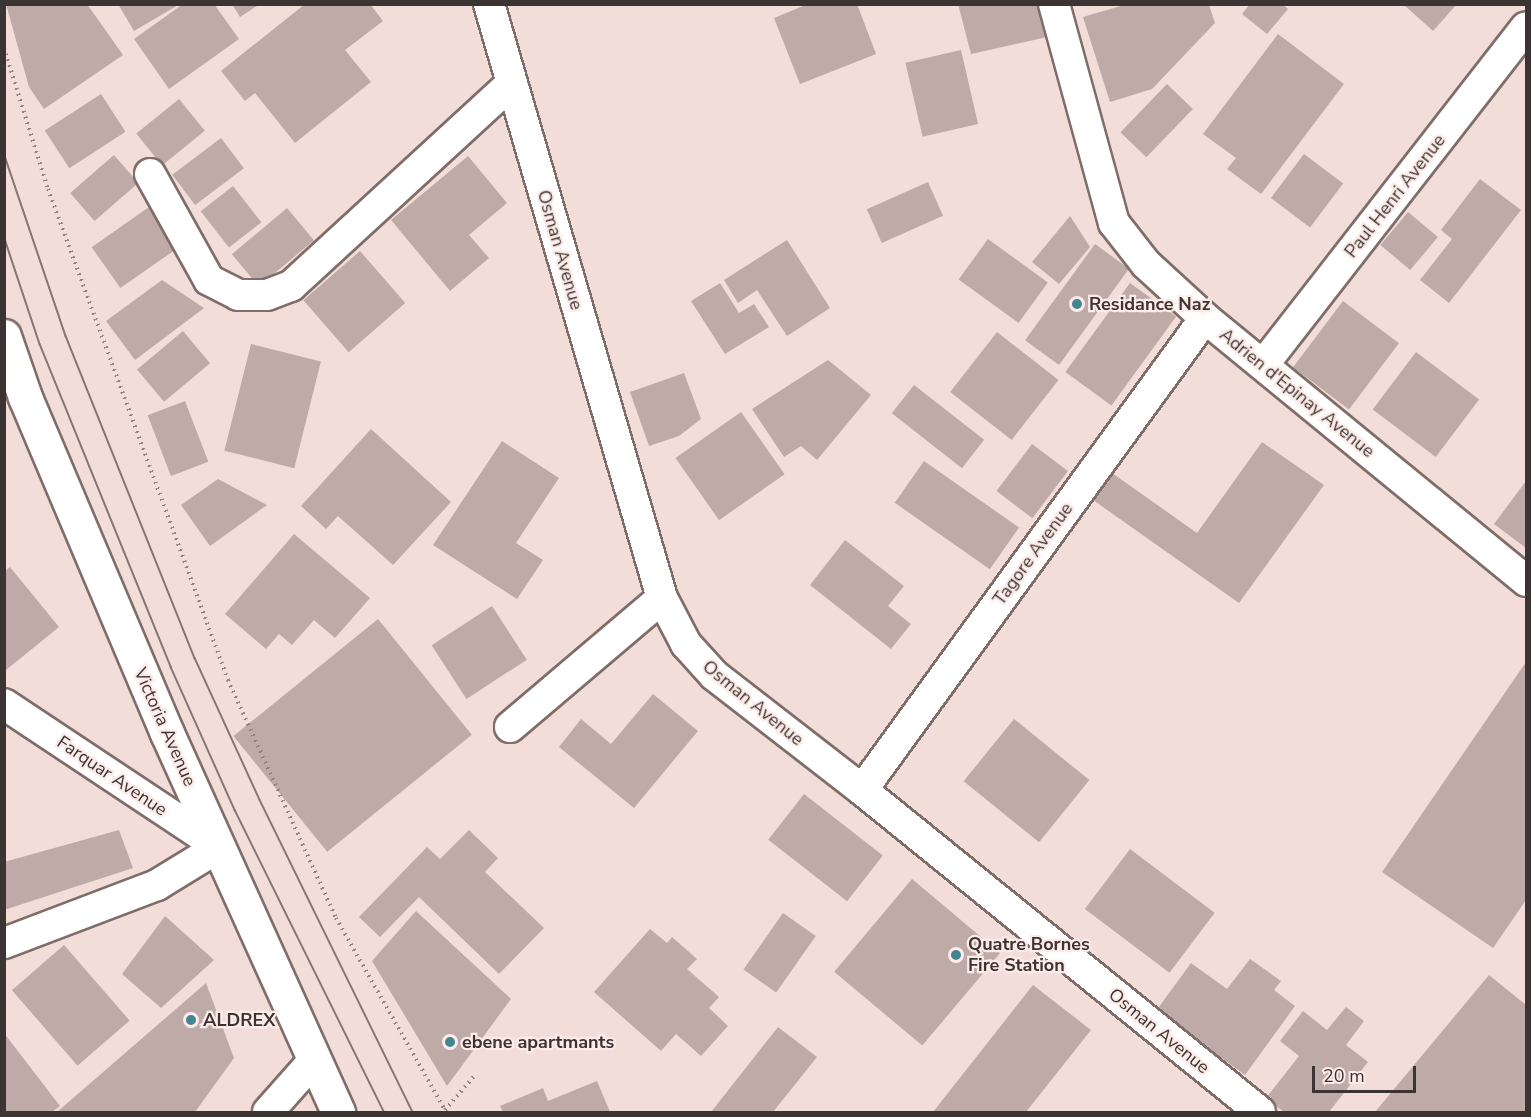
<!DOCTYPE html>
<html>
<head>
<meta charset="utf-8">
<style>
	body { margin:0 }
	#map { position:relative; width:1531px; height:1117px; overflow:hidden; background:#f2ddd9; font-family:"Nunito Sans",sans-serif }
	div>[style] { position:absolute }
	[style*='--x'] { left:calc(var(--x)*1px); top:calc(var(--y)*1px); width:calc(var(--w)*1px); rotate:calc(var(--a)*1deg) }
	.building>* { inset:0; background:#beaaa7; transform-origin:0 0 }
	.path>* { height:4px; margin-top:-2px; transform-origin:0; background:repeating-linear-gradient(90deg,#90827f 0 1.5px,transparent 0 6px) }
	.roads { filter:drop-shadow(2px 0 #7f6d6a) drop-shadow(-2px 0 #7f6d6a) drop-shadow(0 2px #7f6d6a) drop-shadow(0 -2px #7f6d6a) }
	.street>* { height:30px; margin:-15px; padding:0 15px; transform-origin:15px; border-radius:15px; background:#fff }
	.secondary>* { height:33px; margin:-16.5px; padding:0 16.5px; transform-origin:16.5px; border-radius:16.5px; background:#fff }
	.tram>* { height:1.5px; margin:-0.75px; padding:0 0.75px; transform-origin:0.75px; border-radius:0.75px; background:#837673 }
	.dots>* { width:16px; height:16px; translate:-50% -50%; box-sizing:border-box; border:3px solid #fcebe8; border-radius:50% }
	span { translate:-50% -50%; white-space:nowrap; text-align:center; line-height:1.15; -webkit-text-stroke:4.5px #fcebe8; paint-order:stroke }
	.street-label { font-size:18px; color:#3c3432 }
	.poi-label { font-size:18px; color:#3c3432; font-weight:700 }
	.left { translate:0 -50%; text-align:left }
	.frame { position:absolute; inset:0; border:6px solid #3c3432; pointer-events:none }
	.scale { position:absolute; left:1312px; top:1066px; width:104px; height:27px; box-sizing:border-box; border:3px solid #3c3432; border-top:0; padding-left:8px; font-size:18px; line-height:21px; white-space:nowrap; color:#3c3432; -webkit-text-stroke:4px #fcebe8; paint-order:stroke }
</style>
</head>
<body>
<div id="map">
	<div class="building">
		<div style="clip-path:polygon(6px 4px,87px 4px,123px 55px,44px 109px,29px 87px)"></div>
		<div style="clip-path:polygon(118px 4px,180px 4px,134px 31px)"></div>
		<div style="clip-path:polygon(183px 4px,214px 4px,239px 39px,169px 89px,134px 39px)"></div>
		<div style="clip-path:polygon(232px 4px,260px 4px,240px 17px)"></div>
		<div style="clip-path:polygon(305px 4px,370px 4px,383px 21px,345px 50px,371px 82px,295px 143px,255px 93px,245px 101px,221px 71px)"></div>
		<div style="clip-path:polygon(808px 4px,857px 4px,876px 54px,800px 84px,774px 18px)"></div>
		<div style="clip-path:polygon(958px 4px,1038px 4px,1047px 37px,971px 54px)"></div>
		<div style="clip-path:polygon(1250px 4px,1282px 4px,1288px 9px,1267px 34px,1242px 14px)"></div>
		<div style="clip-path:polygon(1403px 4px,1457px 4px,1433px 31px)"></div>
		<div style="clip-path:polygon(1124px 5px,1209px 5px,1215px 23px,1152px 89px,1110px 102px,1083px 17px)"></div>
		<div style="clip-path:polygon(1278px 34px,1344px 84px,1261px 194px,1227px 169px,1236px 158px,1203px 134px)"></div>
		<div style="left:961px;top:50px;width:76px;height:57px;rotate:77deg"></div>
		<div style="left:1167px;top:84px;width:36px;height:67px;rotate:44deg"></div>
		<div style="left:101px;top:94px;width:45px;height:67px;rotate:57deg"></div>
		<div style="left:179px;top:99px;width:41px;height:55px;rotate:51deg"></div>
		<div style="left:221px;top:138px;width:38px;height:61px;rotate:53deg"></div>
		<div style="left:1304px;top:154px;width:49px;height:55px;rotate:37deg"></div>
		<div style="left:114px;top:155px;width:37px;height:58px;rotate:49deg"></div>
		<div style="clip-path:polygon(468px 156px,507px 203px,469px 235px,489px 258px,450px 291px,391px 220px)"></div>
		<div style="clip-path:polygon(1480px 179px,1521px 210px,1449px 303px,1420px 280px,1452px 239px,1441px 230px)"></div>
		<div style="left:928px;top:182px;width:37px;height:67px;rotate:66deg"></div>
		<div style="left:233px;top:186px;width:46px;height:41px;rotate:52deg"></div>
		<div style="left:149px;top:207px;width:50px;height:70px;rotate:55deg"></div>
		<div style="left:287px;top:208px;width:42px;height:72px;rotate:50deg"></div>
		<div style="left:1408px;top:212px;width:39px;height:43px;rotate:40deg"></div>
		<div style="clip-path:polygon(1070px 216px,1090px 247px,1059px 284px,1032px 262px)"></div>
		<div style="left:988px;top:239px;width:74px;height:50px;rotate:36deg"></div>
		<div style="clip-path:polygon(787px 240px,830px 308px,787px 336px,757px 290px,738px 303px,724px 280px)"></div>
		<div style="left:1095px;top:244px;width:42px;height:119px;rotate:36deg"></div>
		<div style="left:360px;top:251px;width:69px;height:75px;rotate:49deg"></div>
		<div style="clip-path:polygon(162px 280px,204px 308px,135px 360px,106px 321px)"></div>
		<div style="clip-path:polygon(720px 283px,739px 313px,754px 304px,769px 327px,725px 354px,691px 301px)"></div>
		<div style="left:1130px;top:283px;width:57px;height:110px;rotate:36deg"></div>
		<div style="left:1343px;top:301px;width:70px;height:83px;rotate:37deg"></div>
		<div style="left:183px;top:331px;width:42px;height:60px;rotate:50deg"></div>
		<div style="left:997px;top:332px;width:78px;height:76px;rotate:38deg"></div>
		<div style="left:251px;top:344px;width:72px;height:110px;rotate:14deg"></div>
		<div style="left:1416px;top:352px;width:79px;height:72px;rotate:37deg"></div>
		<div style="clip-path:polygon(828px 360px,871px 395px,817px 460px,801px 446px,784px 457px,752px 409px)"></div>
		<div style="clip-path:polygon(684px 373px,701px 419px,679px 436px,649px 446px,630px 392px)"></div>
		<div style="left:914px;top:385px;width:89px;height:36px;rotate:38deg"></div>
		<div style="left:185px;top:401px;width:65px;height:40px;rotate:69deg"></div>
		<div style="left:741px;top:412px;width:76px;height:80px;rotate:55deg"></div>
		<div style="clip-path:polygon(371px 429px,451px 502px,393px 565px,338px 516px,326px 529px,301px 506px)"></div>
		<div style="clip-path:polygon(502px 441px,559px 478px,516px 543px,543px 560px,517px 599px,433px 545px)"></div>
		<div style="clip-path:polygon(1262px 442px,1324px 485px,1239px 603px,1093px 500px,1112px 473px,1197px 533px)"></div>
		<div style="left:1032px;top:444px;width:45px;height:59px;rotate:37deg"></div>
		<div style="left:924px;top:461px;width:116px;height:51px;rotate:35deg"></div>
		<div style="clip-path:polygon(218px 479px,267px 505px,210px 546px,181px 505px)"></div>
		<div style="clip-path:polygon(1526px 481px,1526px 548px,1494px 524px)"></div>
		<div style="clip-path:polygon(294px 534px,370px 598px,335px 638px,314px 620px,292px 645px,279px 634px,266px 649px,225px 614px)"></div>
		<div style="clip-path:polygon(845px 540px,904px 586px,888px 606px,911px 624px,891px 649px,810px 585px)"></div>
		<div style="clip-path:polygon(10px 567px,59px 627px,6px 670px,4px 572px)"></div>
		<div style="left:492px;top:606px;width:64px;height:72px;rotate:57deg"></div>
		<div style="left:378px;top:619px;width:149px;height:186px;rotate:51deg"></div>
		<div style="clip-path:polygon(1526px 662px,1526px 900px,1493px 948px,1382px 872px)"></div>
		<div style="clip-path:polygon(653px 694px,698px 731px,634px 808px,559px 747px,581px 719px,611px 744px)"></div>
		<div style="left:1014px;top:719px;width:97px;height:80px;rotate:39deg"></div>
		<div style="left:804px;top:794px;width:100px;height:58px;rotate:38deg"></div>
		<div style="clip-path:polygon(119px 830px,133px 868px,4px 910px,4px 862px)"></div>
		<div style="clip-path:polygon(469px 830px,498px 858px,485px 872px,544px 928px,499px 974px,419px 897px,380px 937px,359px 917px,427px 847px,440px 859px)"></div>
		<div style="left:1130px;top:849px;width:106px;height:75px;rotate:37deg"></div>
		<div style="left:912px;top:879px;width:115px;height:121px;rotate:40deg"></div>
		<div style="clip-path:polygon(416px 911px,511px 999px,447px 1086px,372px 961px)"></div>
		<div style="left:783px;top:913px;width:40px;height:69px;rotate:35deg"></div>
		<div style="clip-path:polygon(165px 916px,214px 960px,161px 1008px,122px 974px)"></div>
		<div style="clip-path:polygon(650px 929px,667px 943px,672px 937px,697px 959px,687px 969px,719px 997px,709px 1008px,728px 1026px,701px 1056px,676px 1034px,661px 1051px,594px 992px)"></div>
		<div style="left:64px;top:945px;width:100px;height:69px;rotate:49deg"></div>
		<div style="clip-path:polygon(1250px 959px,1281px 981px,1274px 990px,1295px 1006px,1245px 1075px,1156px 1011px,1191px 963px,1227px 989px)"></div>
		<div style="clip-path:polygon(1489px 975px,1526px 1005px,1526px 1112px,1375px 1112px)"></div>
		<div style="clip-path:polygon(206px 983px,234px 1058px,195px 1112px,57px 1112px)"></div>
		<div style="clip-path:polygon(1033px 985px,1091px 1030px,1026px 1112px,933px 1112px)"></div>
		<div style="clip-path:polygon(1346px 1007px,1364px 1021px,1346px 1045px,1368px 1062px,1329px 1112px,1284px 1112px,1266px 1098px,1299px 1056px,1280px 1041px,1303px 1011px,1327px 1030px)"></div>
		<div style="clip-path:polygon(778px 1027px,817px 1057px,773px 1112px,711px 1112px)"></div>
		<div style="clip-path:polygon(4px 1033px,60px 1106px,52px 1112px,4px 1112px)"></div>
		<div style="clip-path:polygon(597px 1081px,610px 1112px,503px 1112px,500px 1106px,543px 1088px,548px 1101px)"></div>
	</div>
	<div class="path">
		<div style="--x:4;--y:48;--w:148;--a:72.7"></div>
		<div style="--x:48;--y:189;--w:523;--a:69.87"></div>
		<div style="--x:228;--y:680;--w:261;--a:65.6"></div>
		<div style="--x:336;--y:918;--w:223;--a:60.4"></div>
		<div style="--x:445;--y:1110;--w:46;--a:-49.4"></div>
	</div>
	<div class="roads">
		<div class="street">
			<div style="--x:489;--y:4;--w:619;--a:73.76"></div>
			<div style="--x:662;--y:598;--w:52;--a:62.4"></div>
			<div style="--x:686;--y:644;--w:42;--a:47.9"></div>
			<div style="--x:714;--y:675;--w:187;--a:37.8"></div>
			<div style="--x:862;--y:790;--w:512;--a:38.97"></div>
			<div style="--x:1054;--y:4;--w:227;--a:74.7"></div>
			<div style="--x:1114;--y:223;--w:52;--a:52"></div>
			<div style="--x:1146;--y:264;--w:80;--a:42.5"></div>
			<div style="--x:1205;--y:318;--w:415;--a:39.3"></div>
			<div style="--x:150;--y:174;--w:121;--a:60.9"></div>
			<div style="--x:209;--y:280;--w:33;--a:27"></div>
			<div style="--x:238;--y:295;--w:29;--a:0"></div>
			<div style="--x:267;--y:295;--w:26;--a:-21"></div>
			<div style="--x:291;--y:286;--w:300;--a:-42.6"></div>
			<div style="--x:1263;--y:365;--w:428;--a:-52.1"></div>
			<div style="--x:4;--y:704;--w:258;--a:33.6"></div>
			<div style="--x:219;--y:847;--w:73;--a:148.5"></div>
			<div style="--x:157;--y:885;--w:164;--a:159.2"></div>
			<div style="--x:510;--y:727;--w:199;--a:-40.3"></div>
			<div style="--x:862;--y:790;--w:583;--a:-53.99"></div>
			<div style="--x:268;--y:1112;--w:69;--a:-48.5"></div>
		</div>
		<div class="secondary">
			<div style="--x:4;--y:336;--w:65;--a:71"></div>
			<div style="--x:25;--y:397;--w:365;--a:67.1"></div>
			<div style="--x:167;--y:733;--w:416;--a:65.7"></div>
		</div>
	</div>
	<div class="tram">
		<div style="--x:4;--y:153;--w:193;--a:71.3"></div>
		<div style="--x:66;--y:336;--w:347;--a:68.2"></div>
		<div style="--x:195;--y:658;--w:156;--a:65.4"></div>
		<div style="--x:260;--y:800;--w:347;--a:63.9"></div>
		<div style="--x:4;--y:236;--w:114;--a:71.6"></div>
		<div style="--x:40;--y:344;--w:349;--a:67.9"></div>
		<div style="--x:171;--y:667;--w:157;--a:65.9"></div>
		<div style="--x:235;--y:810;--w:337;--a:63.7"></div>
	</div>
	<div class="dots">
		<div style="left:1077px;top:304px;background:#418692"></div>
		<div style="left:956px;top:955px;background:#418692"></div>
		<div style="left:191px;top:1020px;background:#418692"></div>
		<div style="left:450px;top:1042px;background:#418692"></div>
	</div>
	<div class="street-label">
		<span style="left:1395px;top:196px;rotate:-52deg">Paul Henri Avenue</span>
		<span style="left:560px;top:250px;rotate:74deg">Osman Avenue</span>
		<span style="left:1297px;top:393px;rotate:39deg">Adrien d'Epinay Avenue</span>
		<span style="left:1033px;top:554px;rotate:-54deg">Tagore Avenue</span>
		<span style="left:753px;top:703px;rotate:39deg">Osman Avenue</span>
		<span style="left:165px;top:727px;rotate:66deg">Victoria Avenue</span>
		<span style="left:112px;top:776px;rotate:34deg">Farquar Avenue</span>
		<span style="left:1159px;top:1031px;rotate:39deg">Osman Avenue</span>
	</div>
	<div class="poi-label">
		<span class="left" style="left:1089px;top:304px">Residance Naz</span>
		<span class="left" style="left:968px;top:955px">Quatre Bornes<br>Fire Station</span>
		<span class="left" style="left:203px;top:1020px">ALDREX</span>
		<span class="left" style="left:462px;top:1042px">ebene apartmants</span>
	</div>
	<div class="frame"></div>
	<div class="scale">20 m</div>
</div>
</body>
</html>
